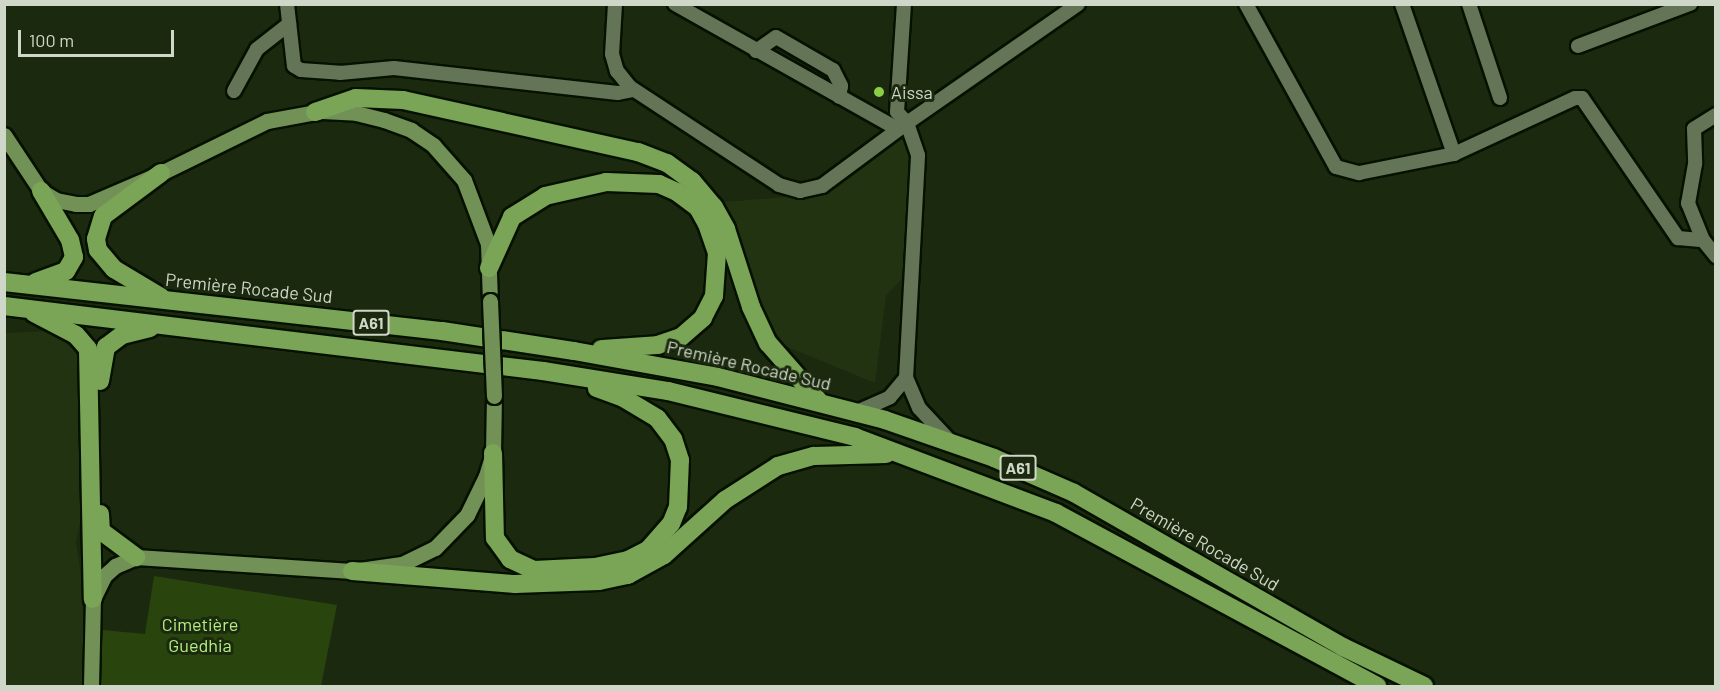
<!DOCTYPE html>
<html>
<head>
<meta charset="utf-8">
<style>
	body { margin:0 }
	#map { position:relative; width:1720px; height:691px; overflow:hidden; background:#1b290f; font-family:Barlow,sans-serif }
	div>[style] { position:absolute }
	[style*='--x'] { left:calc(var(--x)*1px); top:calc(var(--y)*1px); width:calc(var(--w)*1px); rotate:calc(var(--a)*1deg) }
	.built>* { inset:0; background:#223312 }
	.green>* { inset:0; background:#2a440e }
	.roads { filter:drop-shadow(2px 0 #061100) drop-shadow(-2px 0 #061100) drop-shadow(0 2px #061100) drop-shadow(0 -2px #061100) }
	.minor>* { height:14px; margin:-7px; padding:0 7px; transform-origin:7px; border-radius:7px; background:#637457 }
	.major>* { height:15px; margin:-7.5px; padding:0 7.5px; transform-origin:7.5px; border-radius:7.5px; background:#719156 }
	.highway>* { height:18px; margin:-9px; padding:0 9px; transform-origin:9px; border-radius:9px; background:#7aa456 }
	.bridges { filter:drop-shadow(2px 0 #061100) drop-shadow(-2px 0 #061100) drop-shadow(0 2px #061100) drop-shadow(0 -2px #061100) }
	.major-bridge>* { height:15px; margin:-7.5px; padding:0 7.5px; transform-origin:7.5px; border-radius:7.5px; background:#719156 }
	.dots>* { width:16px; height:16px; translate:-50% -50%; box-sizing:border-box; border:3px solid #1b290f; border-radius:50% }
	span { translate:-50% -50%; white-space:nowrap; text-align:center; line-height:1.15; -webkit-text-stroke:6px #1b290f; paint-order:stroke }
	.shield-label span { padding:2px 4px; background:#1b290f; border:2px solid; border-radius:4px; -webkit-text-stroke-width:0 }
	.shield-label { font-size:16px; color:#cfd8c8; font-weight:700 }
	.poi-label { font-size:18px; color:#cfd8c8 }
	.left { translate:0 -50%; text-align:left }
	.street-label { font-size:18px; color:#cfd8c8 }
	.park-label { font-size:18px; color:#b3ef80 }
	.frame { position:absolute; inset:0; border:6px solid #cfd8c8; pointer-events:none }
	.scale { position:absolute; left:18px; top:30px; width:156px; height:27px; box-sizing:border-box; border:3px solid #cfd8c8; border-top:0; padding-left:8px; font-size:18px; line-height:21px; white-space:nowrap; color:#cfd8c8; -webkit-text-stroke:4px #1b290f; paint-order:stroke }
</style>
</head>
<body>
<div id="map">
	<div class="built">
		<div style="clip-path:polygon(898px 139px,913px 142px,903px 278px,886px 295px,875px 383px,773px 341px,724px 202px,822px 194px)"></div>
		<div style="clip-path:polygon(52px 331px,76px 352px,85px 384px,84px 502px,76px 542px,82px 583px,85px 686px,5px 686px,4px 333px)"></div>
	</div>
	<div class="green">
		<div style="clip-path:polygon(154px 576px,337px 605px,321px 686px,100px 686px,103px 630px,145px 634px)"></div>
	</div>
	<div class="roads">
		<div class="minor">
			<div style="--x:287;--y:4;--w:62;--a:83.6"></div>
			<div style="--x:294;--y:66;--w:8;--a:30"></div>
			<div style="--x:301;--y:70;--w:39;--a:4"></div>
			<div style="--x:340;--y:73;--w:54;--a:-5.3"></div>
			<div style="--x:394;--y:68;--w:225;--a:6.4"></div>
			<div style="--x:618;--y:93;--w:16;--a:-11"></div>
			<div style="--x:615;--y:4;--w:50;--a:93.4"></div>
			<div style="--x:612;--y:54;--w:18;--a:74"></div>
			<div style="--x:617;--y:71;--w:21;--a:51"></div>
			<div style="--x:630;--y:87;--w:178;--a:33.3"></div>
			<div style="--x:779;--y:185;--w:22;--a:16"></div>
			<div style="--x:800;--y:191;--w:23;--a:-13"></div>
			<div style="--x:822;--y:186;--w:106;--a:-36.5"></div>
			<div style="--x:907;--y:123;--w:15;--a:-132"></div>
			<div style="--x:897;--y:112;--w:108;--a:-86.3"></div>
			<div style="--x:675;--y:4;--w:256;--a:29.3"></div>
			<div style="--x:1246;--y:4;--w:186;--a:61.1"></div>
			<div style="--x:1336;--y:167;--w:24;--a:15"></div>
			<div style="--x:1359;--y:173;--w:97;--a:-11.3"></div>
			<div style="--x:1454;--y:154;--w:133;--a:-24.8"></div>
			<div style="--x:1575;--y:98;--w:7;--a:0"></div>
			<div style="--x:1582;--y:98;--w:170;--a:55.6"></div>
			<div style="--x:1678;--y:238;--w:25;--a:5"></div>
			<div style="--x:1402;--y:4;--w:159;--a:70.9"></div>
			<div style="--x:1469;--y:4;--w:99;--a:71.7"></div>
			<div style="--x:1578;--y:46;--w:120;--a:-20.6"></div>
			<div style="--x:756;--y:51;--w:24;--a:-35"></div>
			<div style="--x:776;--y:37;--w:66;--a:30.1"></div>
			<div style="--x:833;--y:70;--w:18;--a:63"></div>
			<div style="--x:841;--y:86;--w:11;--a:100"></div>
			<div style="--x:234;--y:91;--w:48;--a:-61.3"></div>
			<div style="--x:257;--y:49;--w:41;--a:-38"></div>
			<div style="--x:1716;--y:115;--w:26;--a:148"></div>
			<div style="--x:1694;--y:129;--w:35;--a:88"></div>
			<div style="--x:1695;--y:164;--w:40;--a:100"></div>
			<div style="--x:1688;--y:203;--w:40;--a:68"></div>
			<div style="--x:1703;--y:240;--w:21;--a:51"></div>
			<div style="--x:857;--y:412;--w:36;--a:-24"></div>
			<div style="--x:890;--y:397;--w:25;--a:-50"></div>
			<div style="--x:948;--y:439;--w:42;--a:-133.1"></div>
			<div style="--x:919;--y:408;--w:33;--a:-113"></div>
			<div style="--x:906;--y:378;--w:223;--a:-86.9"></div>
			<div style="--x:918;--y:155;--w:34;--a:-109"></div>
			<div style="--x:907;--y:123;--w:208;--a:-34.8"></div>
		</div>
		<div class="major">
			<div style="--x:4;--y:135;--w:67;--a:56.5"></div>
			<div style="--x:41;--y:191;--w:17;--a:31"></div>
			<div style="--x:56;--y:200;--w:20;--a:11"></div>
			<div style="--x:76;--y:204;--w:13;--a:0"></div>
			<div style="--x:89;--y:204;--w:78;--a:-23.3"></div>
			<div style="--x:161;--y:173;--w:118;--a:-26.1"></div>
			<div style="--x:267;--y:121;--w:56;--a:-10.3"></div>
			<div style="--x:322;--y:111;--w:34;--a:3"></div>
			<div style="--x:356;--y:113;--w:29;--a:14"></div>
			<div style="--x:384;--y:120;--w:29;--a:20"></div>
			<div style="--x:411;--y:130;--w:27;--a:34"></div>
			<div style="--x:433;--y:145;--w:47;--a:48.5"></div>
			<div style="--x:464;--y:180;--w:68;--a:69.4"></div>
			<div style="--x:488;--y:244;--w:57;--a:88"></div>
			<div style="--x:91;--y:686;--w:87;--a:-88.7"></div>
			<div style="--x:93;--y:599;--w:25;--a:-64"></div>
			<div style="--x:104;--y:576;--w:15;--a:-42"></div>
			<div style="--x:115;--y:566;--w:23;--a:-23"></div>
			<div style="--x:136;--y:557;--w:216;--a:3.7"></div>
			<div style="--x:352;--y:571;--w:50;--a:-8"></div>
			<div style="--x:402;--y:564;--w:37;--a:-26"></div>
			<div style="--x:435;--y:548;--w:46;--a:-45.9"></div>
			<div style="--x:467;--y:515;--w:43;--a:-64"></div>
			<div style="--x:486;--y:476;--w:24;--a:-73"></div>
			<div style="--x:493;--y:453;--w:57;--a:-89"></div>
		</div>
		<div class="highway">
			<div style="--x:315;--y:112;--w:43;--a:-18.9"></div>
			<div style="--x:356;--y:98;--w:47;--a:2.4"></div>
			<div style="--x:403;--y:100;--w:241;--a:12.5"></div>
			<div style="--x:638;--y:152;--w:31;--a:21"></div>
			<div style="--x:667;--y:163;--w:31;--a:36"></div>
			<div style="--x:692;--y:181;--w:34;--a:50"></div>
			<div style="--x:714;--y:207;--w:25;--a:61"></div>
			<div style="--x:726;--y:229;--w:82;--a:72.2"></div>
			<div style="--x:751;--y:307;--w:40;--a:65"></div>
			<div style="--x:768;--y:343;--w:76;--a:48.7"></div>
			<div style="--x:161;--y:173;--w:72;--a:143.4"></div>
			<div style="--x:103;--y:216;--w:24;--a:107"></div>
			<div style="--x:96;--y:239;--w:11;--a:80"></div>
			<div style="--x:98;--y:250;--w:25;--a:50"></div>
			<div style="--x:114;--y:269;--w:55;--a:30.8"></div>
			<div style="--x:489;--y:268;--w:56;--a:-65.7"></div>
			<div style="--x:512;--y:217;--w:39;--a:-32"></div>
			<div style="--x:545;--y:196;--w:63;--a:-12.9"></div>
			<div style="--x:606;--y:182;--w:53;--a:2.2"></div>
			<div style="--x:659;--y:184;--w:20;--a:24"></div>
			<div style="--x:677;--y:192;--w:26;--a:37"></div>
			<div style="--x:698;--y:208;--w:18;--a:61"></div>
			<div style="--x:707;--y:224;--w:31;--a:71"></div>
			<div style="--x:717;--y:253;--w:43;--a:94"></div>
			<div style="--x:714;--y:296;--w:25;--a:117"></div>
			<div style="--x:703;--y:318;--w:29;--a:139"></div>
			<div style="--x:681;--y:337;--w:24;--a:161"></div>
			<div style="--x:658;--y:345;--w:57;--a:176"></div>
			<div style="--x:4;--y:282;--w:441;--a:6.4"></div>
			<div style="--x:442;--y:331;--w:134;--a:8.6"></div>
			<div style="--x:574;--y:351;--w:146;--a:10.2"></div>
			<div style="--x:718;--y:377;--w:172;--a:14.4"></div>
			<div style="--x:885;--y:420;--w:115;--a:19.2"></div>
			<div style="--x:994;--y:458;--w:87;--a:23.6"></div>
			<div style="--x:1074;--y:493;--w:310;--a:29.8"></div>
			<div style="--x:1343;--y:647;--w:90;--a:25.7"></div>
			<div style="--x:36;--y:282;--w:32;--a:-20"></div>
			<div style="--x:66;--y:271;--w:16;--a:-60"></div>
			<div style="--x:74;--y:257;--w:17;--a:-103"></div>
			<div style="--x:70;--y:240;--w:57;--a:-120.6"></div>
			<div style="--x:4;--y:306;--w:543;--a:6.88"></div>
			<div style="--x:543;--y:371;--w:127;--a:9.1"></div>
			<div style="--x:668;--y:391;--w:193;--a:13.8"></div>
			<div style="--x:855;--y:437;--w:215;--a:20.7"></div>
			<div style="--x:1056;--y:513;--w:365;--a:28.3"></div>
			<div style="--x:34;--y:313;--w:47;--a:27.6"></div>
			<div style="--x:76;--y:335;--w:18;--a:49"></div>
			<div style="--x:88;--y:349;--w:250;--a:88.9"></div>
			<div style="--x:100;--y:381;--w:35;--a:-80"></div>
			<div style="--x:106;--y:347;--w:20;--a:-37"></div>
			<div style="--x:122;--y:335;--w:29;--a:-14"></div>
			<div style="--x:493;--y:453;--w:85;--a:88.7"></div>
			<div style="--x:495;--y:538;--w:26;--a:54"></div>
			<div style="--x:510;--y:559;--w:26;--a:25"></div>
			<div style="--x:534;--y:570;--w:61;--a:-2.8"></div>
			<div style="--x:595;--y:567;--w:34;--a:-12"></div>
			<div style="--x:628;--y:560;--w:22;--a:-27"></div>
			<div style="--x:648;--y:550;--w:35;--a:-49"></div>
			<div style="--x:671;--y:524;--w:18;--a:-68"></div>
			<div style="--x:678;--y:507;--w:47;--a:-87.6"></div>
			<div style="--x:680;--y:460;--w:22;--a:-108"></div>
			<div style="--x:673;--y:439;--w:26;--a:-127"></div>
			<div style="--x:657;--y:418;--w:39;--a:-149"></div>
			<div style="--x:624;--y:398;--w:29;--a:-160"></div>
			<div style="--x:100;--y:514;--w:17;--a:87"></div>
			<div style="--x:101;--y:531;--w:44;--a:36.6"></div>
			<div style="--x:352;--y:571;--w:164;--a:4.6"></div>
			<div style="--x:515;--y:584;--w:84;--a:-2"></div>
			<div style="--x:599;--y:581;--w:30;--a:-12"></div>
			<div style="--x:628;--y:575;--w:41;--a:-29.1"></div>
			<div style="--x:664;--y:555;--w:82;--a:-42"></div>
			<div style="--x:725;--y:500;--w:63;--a:-32.7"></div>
			<div style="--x:778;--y:466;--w:37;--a:-16"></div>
			<div style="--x:814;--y:456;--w:72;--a:-1.6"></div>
		</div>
	</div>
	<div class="bridges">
		<div class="major-bridge">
			<div style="--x:490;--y:301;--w:95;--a:87.6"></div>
		</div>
	</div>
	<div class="dots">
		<div style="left:879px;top:92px;background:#8bce47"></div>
	</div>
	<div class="shield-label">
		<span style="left:371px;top:323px">A61</span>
		<span style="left:1018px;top:468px">A61</span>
	</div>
	<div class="poi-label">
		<span class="left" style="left:891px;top:92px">Aissa</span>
	</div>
	<div class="street-label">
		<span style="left:249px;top:288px;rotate:6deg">Première Rocade Sud</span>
		<span style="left:749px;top:365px;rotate:13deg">Première Rocade Sud</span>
		<span style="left:1205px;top:544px;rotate:30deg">Première Rocade Sud</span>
	</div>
	<div class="park-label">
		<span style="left:200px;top:635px">Cimetière<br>Guedhia</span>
	</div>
	<div class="frame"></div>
	<div class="scale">100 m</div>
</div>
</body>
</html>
